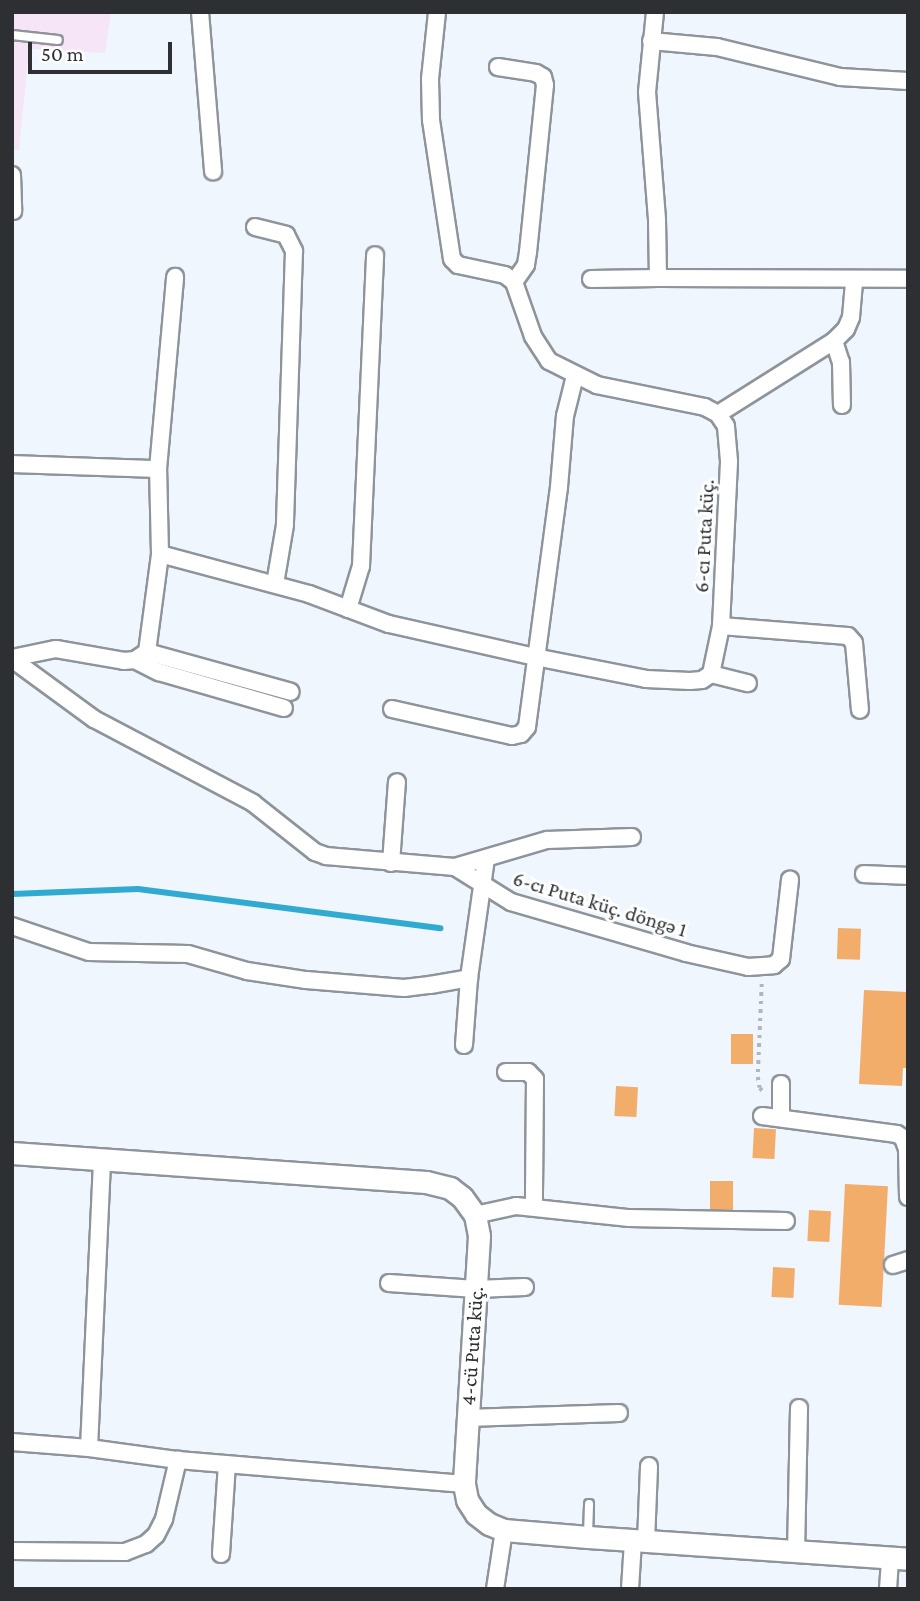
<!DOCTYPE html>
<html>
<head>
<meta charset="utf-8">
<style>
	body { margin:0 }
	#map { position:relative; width:920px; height:1601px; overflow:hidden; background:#eff6fd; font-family:"Crimson Pro",serif }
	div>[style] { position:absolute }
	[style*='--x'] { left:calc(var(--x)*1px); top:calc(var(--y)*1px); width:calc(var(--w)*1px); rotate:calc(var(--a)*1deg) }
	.industrial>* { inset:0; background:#f6e5f6 }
	.stream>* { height:6px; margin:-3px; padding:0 3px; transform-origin:3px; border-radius:3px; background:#30aad0 }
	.building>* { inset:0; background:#f3ad6b; transform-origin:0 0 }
	.path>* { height:3.5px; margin-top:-1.75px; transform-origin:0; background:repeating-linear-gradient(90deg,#b0b6bc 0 3.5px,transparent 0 8.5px) }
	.roads { filter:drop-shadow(2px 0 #8e949a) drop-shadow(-2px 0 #8e949a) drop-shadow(0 2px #8e949a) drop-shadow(0 -2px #8e949a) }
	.service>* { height:8px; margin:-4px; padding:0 4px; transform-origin:4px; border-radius:4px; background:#fff }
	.minor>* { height:16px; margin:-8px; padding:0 8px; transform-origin:8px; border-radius:8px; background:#fff }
	.tertiary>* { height:21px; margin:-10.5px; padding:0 10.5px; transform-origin:10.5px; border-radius:10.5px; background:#fff }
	span { translate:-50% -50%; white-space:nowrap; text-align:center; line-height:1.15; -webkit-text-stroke:6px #fff; paint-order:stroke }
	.street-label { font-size:21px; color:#2d2f32 }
	.frame { position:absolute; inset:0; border:14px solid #2d2f32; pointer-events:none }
	.scale { position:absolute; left:28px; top:42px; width:144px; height:32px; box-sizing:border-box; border:4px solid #2d2f32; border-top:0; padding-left:9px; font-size:21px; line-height:24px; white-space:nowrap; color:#2d2f32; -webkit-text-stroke:5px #fff; paint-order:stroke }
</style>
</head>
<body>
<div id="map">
	<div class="industrial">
		<div style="clip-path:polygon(12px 12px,111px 12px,105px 53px,29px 49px,19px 150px,12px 150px)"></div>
	</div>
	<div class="stream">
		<div style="--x:12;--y:894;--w:126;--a:-2.3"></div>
		<div style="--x:138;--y:889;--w:305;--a:7.4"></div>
	</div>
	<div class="building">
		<div style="left:838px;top:928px;width:23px;height:31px;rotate:2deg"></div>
		<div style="clip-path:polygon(864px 990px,908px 992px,908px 1068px,903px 1068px,902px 1086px,859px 1084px)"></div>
		<div style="left:731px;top:1034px;width:22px;height:30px"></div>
		<div style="left:616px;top:1086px;width:22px;height:30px;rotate:3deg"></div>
		<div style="left:754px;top:1128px;width:22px;height:30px;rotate:3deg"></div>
		<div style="left:710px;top:1181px;width:23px;height:30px"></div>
		<div style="left:845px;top:1184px;width:43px;height:121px;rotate:3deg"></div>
		<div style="left:809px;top:1210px;width:22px;height:31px;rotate:3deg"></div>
		<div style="left:773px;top:1267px;width:22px;height:30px;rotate:3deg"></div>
	</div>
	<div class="path">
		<div style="--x:762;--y:984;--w:93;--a:92.5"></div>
		<div style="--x:758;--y:1077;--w:11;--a:80"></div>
		<div style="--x:760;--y:1088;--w:6;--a:51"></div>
	</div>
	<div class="roads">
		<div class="service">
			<div style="--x:12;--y:35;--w:46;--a:6.2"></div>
			<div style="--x:588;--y:1534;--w:30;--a:-88"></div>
		</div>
		<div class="minor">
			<div style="--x:200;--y:12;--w:160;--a:85.3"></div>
			<div style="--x:655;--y:12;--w:80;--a:95.7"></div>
			<div style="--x:647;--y:92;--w:128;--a:85.5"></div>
			<div style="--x:657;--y:220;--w:58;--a:89"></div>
			<div style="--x:658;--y:278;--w:250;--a:0.2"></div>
			<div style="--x:651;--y:41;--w:66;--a:5.2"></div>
			<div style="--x:717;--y:47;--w:127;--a:13.7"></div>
			<div style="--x:840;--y:77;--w:68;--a:3.4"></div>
			<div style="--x:498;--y:67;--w:38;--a:9"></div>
			<div style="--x:536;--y:73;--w:8;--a:30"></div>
			<div style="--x:543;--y:77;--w:8;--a:76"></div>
			<div style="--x:545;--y:85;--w:168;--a:95.8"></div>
			<div style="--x:528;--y:252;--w:13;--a:99"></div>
			<div style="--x:526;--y:265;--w:21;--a:125"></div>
			<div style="--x:12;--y:175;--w:36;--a:88"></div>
			<div style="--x:255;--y:227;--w:32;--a:14"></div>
			<div style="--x:286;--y:235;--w:18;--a:63"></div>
			<div style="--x:294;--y:251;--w:274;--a:91.9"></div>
			<div style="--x:285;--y:525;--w:60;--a:99.6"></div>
			<div style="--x:591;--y:279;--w:67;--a:-0.9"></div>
			<div style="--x:834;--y:341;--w:22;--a:72"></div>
			<div style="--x:841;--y:362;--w:43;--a:88.7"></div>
			<div style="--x:718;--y:414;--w:137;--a:-32.2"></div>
			<div style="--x:834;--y:341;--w:17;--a:-45"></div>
			<div style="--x:846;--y:329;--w:13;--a:-67"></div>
			<div style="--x:851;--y:317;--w:38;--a:-85"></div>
			<div style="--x:12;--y:464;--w:146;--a:2"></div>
			<div style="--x:160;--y:554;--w:154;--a:15"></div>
			<div style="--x:309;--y:594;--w:85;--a:20.6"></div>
			<div style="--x:389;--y:624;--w:150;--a:12.7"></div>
			<div style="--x:535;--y:657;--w:113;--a:11.2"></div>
			<div style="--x:646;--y:679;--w:44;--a:2.6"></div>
			<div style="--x:690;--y:681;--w:12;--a:-5"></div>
			<div style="--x:702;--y:680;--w:11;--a:-34"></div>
			<div style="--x:711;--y:674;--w:49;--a:-78.2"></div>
			<div style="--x:721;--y:626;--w:165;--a:-87.2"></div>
			<div style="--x:729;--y:461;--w:35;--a:-95"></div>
			<div style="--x:726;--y:426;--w:14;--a:-124"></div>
			<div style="--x:718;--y:414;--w:15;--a:-152"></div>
			<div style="--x:705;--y:407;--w:110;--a:-168.5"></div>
			<div style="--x:597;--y:385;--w:54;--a:-153.4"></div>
			<div style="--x:549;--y:361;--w:30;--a:-123"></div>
			<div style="--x:533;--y:336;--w:57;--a:-109.4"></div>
			<div style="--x:514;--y:282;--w:11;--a:-142"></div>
			<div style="--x:505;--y:275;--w:48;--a:-168"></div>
			<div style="--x:458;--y:265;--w:8;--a:-135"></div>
			<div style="--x:452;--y:259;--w:141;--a:-98.6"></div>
			<div style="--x:431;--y:120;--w:41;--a:-91.4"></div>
			<div style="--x:430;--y:79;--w:67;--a:-84"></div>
			<div style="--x:348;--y:609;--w:45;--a:-73.2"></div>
			<div style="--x:361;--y:566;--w:311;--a:-87.4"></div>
			<div style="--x:721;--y:626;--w:127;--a:4.5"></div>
			<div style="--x:848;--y:636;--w:9;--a:49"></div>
			<div style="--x:854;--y:643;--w:67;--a:84.9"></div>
			<div style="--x:147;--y:652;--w:149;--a:15.5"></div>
			<div style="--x:12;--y:658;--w:45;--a:-11.6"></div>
			<div style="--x:56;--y:649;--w:69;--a:10"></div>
			<div style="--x:124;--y:661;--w:11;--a:-5"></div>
			<div style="--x:135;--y:660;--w:14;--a:-34"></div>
			<div style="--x:147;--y:652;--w:99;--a:-82.4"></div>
			<div style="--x:160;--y:554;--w:85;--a:-91.3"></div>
			<div style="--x:158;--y:469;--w:193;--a:-84.9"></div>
			<div style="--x:12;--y:659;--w:102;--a:36.2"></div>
			<div style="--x:94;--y:719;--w:180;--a:27.8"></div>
			<div style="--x:253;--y:803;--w:79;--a:38.3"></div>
			<div style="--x:315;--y:852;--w:12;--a:20"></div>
			<div style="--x:326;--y:856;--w:129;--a:4.9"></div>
			<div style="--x:455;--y:867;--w:66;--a:32"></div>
			<div style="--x:511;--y:902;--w:182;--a:16.2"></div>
			<div style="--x:686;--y:953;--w:64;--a:12.7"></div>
			<div style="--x:748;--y:967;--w:26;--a:-4"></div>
			<div style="--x:774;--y:965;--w:9;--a:-41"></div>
			<div style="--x:781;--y:959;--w:80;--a:-83.5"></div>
			<div style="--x:135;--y:660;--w:27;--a:27"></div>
			<div style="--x:159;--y:672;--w:130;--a:16.1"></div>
			<div style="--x:711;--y:674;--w:38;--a:14"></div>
			<div style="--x:392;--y:709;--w:123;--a:12.7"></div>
			<div style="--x:512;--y:736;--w:9;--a:-13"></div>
			<div style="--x:521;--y:734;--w:9;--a:-49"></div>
			<div style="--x:527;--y:727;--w:242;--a:-82.4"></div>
			<div style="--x:559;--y:487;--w:71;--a:-85.2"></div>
			<div style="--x:565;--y:416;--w:41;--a:-76"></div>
			<div style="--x:391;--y:863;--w:81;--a:-85.8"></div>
			<div style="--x:455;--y:867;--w:96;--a:-16.4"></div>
			<div style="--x:547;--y:840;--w:85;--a:-2"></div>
			<div style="--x:864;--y:874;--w:44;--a:2.6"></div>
			<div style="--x:12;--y:926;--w:81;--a:18.7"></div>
			<div style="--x:89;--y:952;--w:99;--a:1.2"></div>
			<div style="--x:188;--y:954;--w:61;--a:16.1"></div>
			<div style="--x:247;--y:971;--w:60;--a:8.7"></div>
			<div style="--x:306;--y:980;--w:98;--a:4.7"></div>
			<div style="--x:404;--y:988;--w:26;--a:-7"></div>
			<div style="--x:430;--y:985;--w:40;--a:-10"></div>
			<div style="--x:469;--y:978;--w:120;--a:-81.9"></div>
			<div style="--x:464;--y:1045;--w:67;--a:-85.7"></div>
			<div style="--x:506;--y:1072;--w:22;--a:0"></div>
			<div style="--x:528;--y:1072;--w:10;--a:45"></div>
			<div style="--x:535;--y:1079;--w:127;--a:90.5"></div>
			<div style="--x:762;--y:1116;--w:136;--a:7.6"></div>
			<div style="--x:897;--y:1134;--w:7;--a:34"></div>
			<div style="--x:903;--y:1138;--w:12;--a:70"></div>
			<div style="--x:907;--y:1149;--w:48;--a:88.8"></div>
			<div style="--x:781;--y:1118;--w:34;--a:-90"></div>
			<div style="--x:475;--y:1215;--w:42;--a:-12.4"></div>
			<div style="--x:516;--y:1206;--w:114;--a:6.1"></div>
			<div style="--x:629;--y:1218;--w:157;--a:1.1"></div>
			<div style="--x:893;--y:1265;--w:16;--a:-18"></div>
			<div style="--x:389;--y:1283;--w:87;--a:3.9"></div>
			<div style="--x:476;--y:1289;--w:49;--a:-2.3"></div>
			<div style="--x:467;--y:1418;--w:152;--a:-1.9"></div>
			<div style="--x:12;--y:1442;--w:77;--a:4.5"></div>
			<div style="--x:89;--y:1448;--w:90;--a:7.7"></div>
			<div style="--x:178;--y:1460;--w:287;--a:4.8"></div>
			<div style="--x:89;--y:1448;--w:290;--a:-87.4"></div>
			<div style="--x:646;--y:1542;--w:76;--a:-87.7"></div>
			<div style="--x:12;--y:1551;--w:113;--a:0.5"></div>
			<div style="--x:125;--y:1552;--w:22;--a:-21"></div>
			<div style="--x:146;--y:1544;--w:13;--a:-42"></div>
			<div style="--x:156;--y:1535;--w:18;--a:-63"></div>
			<div style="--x:164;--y:1519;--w:61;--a:-76.7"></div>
			<div style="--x:796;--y:1553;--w:145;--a:-88.8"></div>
			<div style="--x:221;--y:1554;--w:90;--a:-86.2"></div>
			<div style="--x:495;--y:1589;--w:60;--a:-81.3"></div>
			<div style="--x:630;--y:1589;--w:48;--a:-86.4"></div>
			<div style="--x:888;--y:1589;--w:31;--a:-86"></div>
		</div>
		<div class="tertiary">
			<div style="--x:12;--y:1153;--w:415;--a:4"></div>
			<div style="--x:426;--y:1182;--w:25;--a:14"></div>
			<div style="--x:450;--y:1188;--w:15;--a:37"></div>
			<div style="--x:462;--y:1197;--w:22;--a:54"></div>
			<div style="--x:475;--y:1215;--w:21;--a:79"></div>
			<div style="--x:479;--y:1236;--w:248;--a:93.5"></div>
			<div style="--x:464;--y:1484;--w:16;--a:79"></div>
			<div style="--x:467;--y:1500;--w:17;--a:57"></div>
			<div style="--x:476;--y:1514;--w:16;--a:38"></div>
			<div style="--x:489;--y:1524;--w:16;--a:22"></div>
			<div style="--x:504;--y:1530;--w:84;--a:4.8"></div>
			<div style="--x:588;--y:1537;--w:321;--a:3.9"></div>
		</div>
	</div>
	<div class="street-label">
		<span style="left:704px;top:536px;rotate:-87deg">6-cı Puta küç.</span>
		<span style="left:600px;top:904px;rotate:17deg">6-cı Puta küç. döngə 1</span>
		<span style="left:472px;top:1346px;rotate:-86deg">4-cü Puta küç.</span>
	</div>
	<div class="frame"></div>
	<div class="scale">50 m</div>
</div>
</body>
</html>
